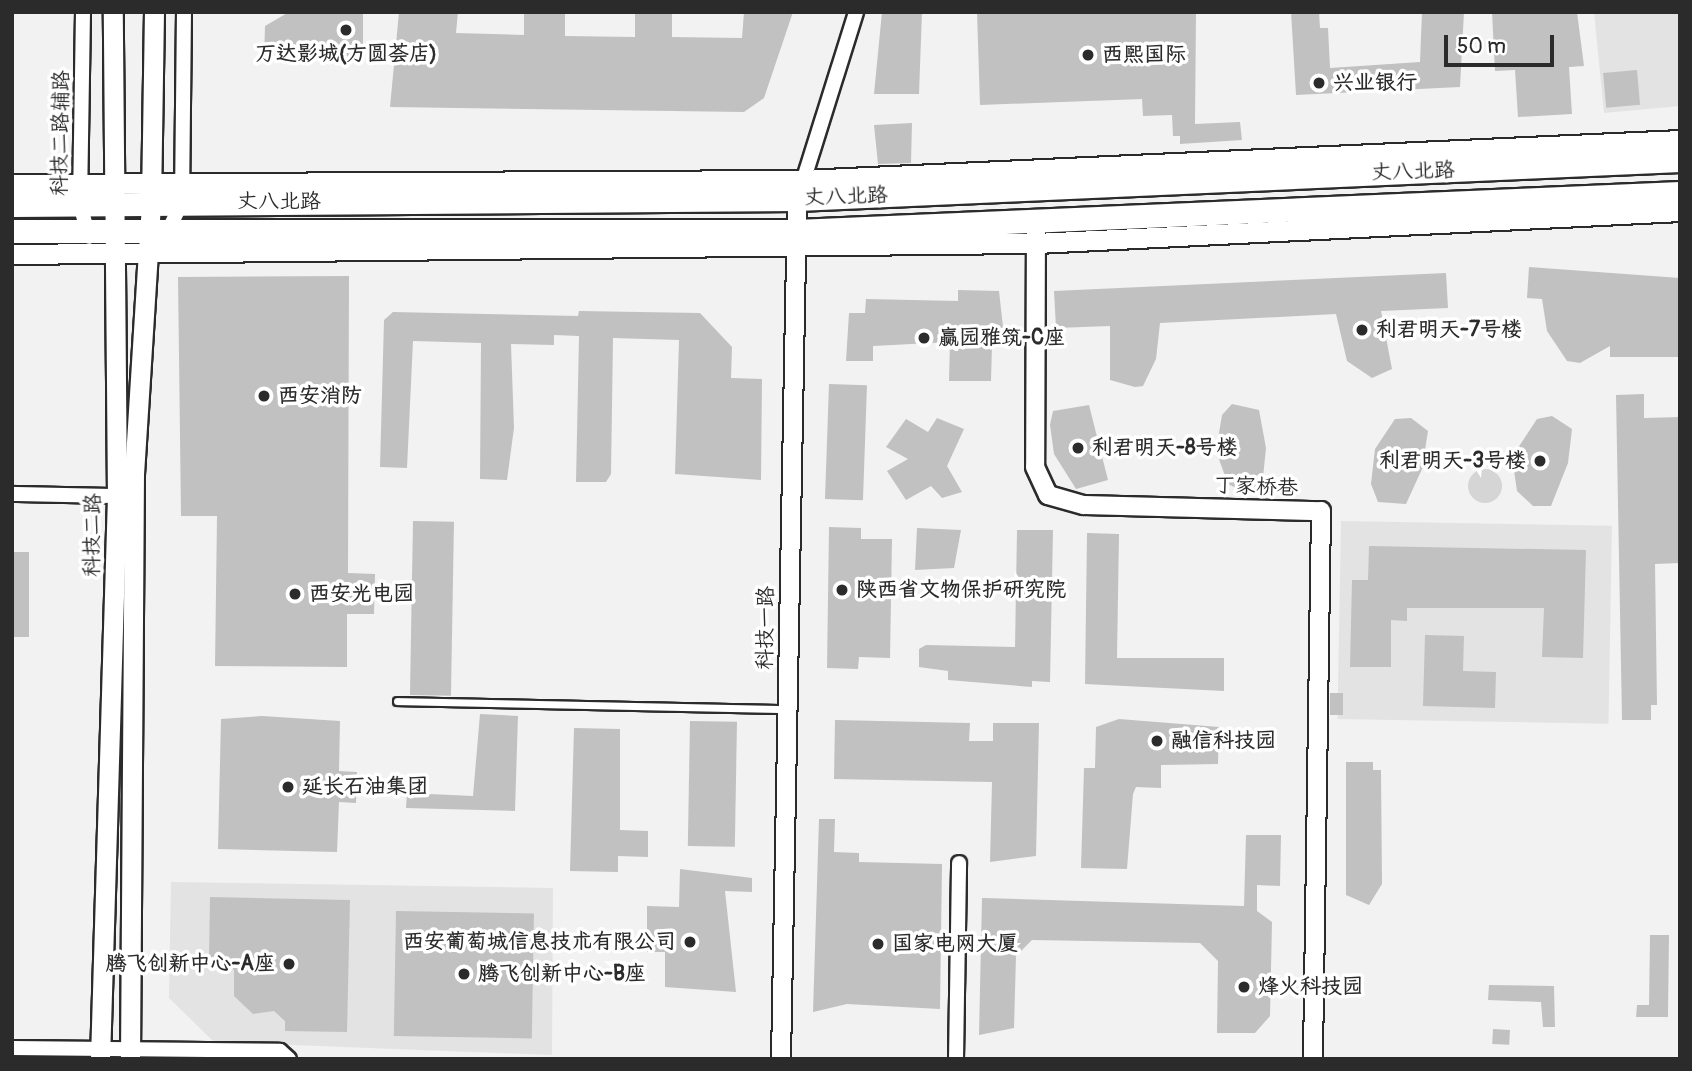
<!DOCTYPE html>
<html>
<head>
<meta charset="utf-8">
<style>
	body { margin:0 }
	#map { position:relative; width:1692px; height:1071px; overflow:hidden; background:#f2f2f2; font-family:Pangolin,"LXGW WenKai TC",sans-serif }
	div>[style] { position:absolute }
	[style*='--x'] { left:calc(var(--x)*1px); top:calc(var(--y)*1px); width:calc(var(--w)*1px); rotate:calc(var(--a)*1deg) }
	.built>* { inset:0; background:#e3e3e3; transform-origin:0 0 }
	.green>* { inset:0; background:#d5d5d5 }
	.round { border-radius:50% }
	.building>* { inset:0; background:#c1c1c1; transform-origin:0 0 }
	.roads { filter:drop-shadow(2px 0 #2b2b2b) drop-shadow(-2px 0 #2b2b2b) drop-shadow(0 2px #2b2b2b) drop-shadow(0 -2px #2b2b2b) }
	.service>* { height:7px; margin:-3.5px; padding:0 3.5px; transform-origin:3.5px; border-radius:3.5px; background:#fff }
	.minor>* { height:14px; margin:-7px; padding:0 7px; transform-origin:7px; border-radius:7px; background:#fff }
	.tertiary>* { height:18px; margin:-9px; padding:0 9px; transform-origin:9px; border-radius:9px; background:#fff }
	.secondary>* { height:19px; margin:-9.5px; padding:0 9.5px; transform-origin:9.5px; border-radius:9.5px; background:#fff }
	.primary>* { height:23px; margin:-11.5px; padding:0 11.5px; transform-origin:11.5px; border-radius:11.5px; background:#fff }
	.dots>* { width:19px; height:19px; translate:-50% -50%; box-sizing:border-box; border:4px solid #fff; border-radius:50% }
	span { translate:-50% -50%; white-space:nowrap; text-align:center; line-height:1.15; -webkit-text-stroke:7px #fff; paint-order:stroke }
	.poi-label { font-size:21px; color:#2b2b2b; font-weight:700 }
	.left { translate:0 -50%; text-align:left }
	.right { translate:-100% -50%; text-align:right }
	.street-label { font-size:21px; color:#2b2b2b }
	.frame { position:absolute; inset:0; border:14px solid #2b2b2b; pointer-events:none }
	.scale { position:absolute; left:1444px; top:35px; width:110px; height:32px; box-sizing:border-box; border:4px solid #2b2b2b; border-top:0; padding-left:9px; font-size:21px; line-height:24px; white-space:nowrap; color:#2b2b2b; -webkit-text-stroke:5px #fff; paint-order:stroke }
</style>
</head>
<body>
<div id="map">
	<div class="built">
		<div style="clip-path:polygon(1594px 12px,1680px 12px,1680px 106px,1604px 113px)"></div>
		<div style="left:1341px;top:521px;width:271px;height:198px;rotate:1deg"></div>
		<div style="clip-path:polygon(171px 882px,553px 888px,552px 1055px,214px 1042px,169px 998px)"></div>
	</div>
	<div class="green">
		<div class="round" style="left:1468px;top:469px;width:34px;height:34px"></div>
	</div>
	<div class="building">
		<div style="clip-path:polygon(289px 12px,363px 12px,363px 58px,264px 58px,265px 26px)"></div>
		<div style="clip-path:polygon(399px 12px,458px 12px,456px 33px,524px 35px,524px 12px,565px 12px,565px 36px,635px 37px,635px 12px,672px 12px,672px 37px,742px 38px,744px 12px,793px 12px,764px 98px,744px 112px,390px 107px)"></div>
		<div style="clip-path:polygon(882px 12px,922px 12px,919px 94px,874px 94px)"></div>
		<div style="clip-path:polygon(977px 12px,1196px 12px,1195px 124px,1240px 122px,1242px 140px,1180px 144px,1180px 136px,1173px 136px,1172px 115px,1143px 116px,1142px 99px,980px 105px)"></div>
		<div style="clip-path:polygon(1291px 12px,1319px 12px,1320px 28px,1328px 28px,1330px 68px,1420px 62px,1422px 12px,1464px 12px,1460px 87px,1296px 95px)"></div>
		<div style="clip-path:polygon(1492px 12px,1577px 12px,1584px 66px,1569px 67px,1572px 114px,1518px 117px,1515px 70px,1495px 71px)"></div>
		<div style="left:1637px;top:70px;width:35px;height:34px;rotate:85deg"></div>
		<div style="clip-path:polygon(912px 123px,911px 163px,878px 164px,874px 125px)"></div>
		<div style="clip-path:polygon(1529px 267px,1680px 278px,1680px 357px,1610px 357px,1610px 346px,1580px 363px,1567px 361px,1547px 331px,1542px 299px,1527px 298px)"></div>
		<div style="clip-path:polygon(1446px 273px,1448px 308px,1381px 311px,1392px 369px,1372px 378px,1347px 361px,1336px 314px,1160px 323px,1156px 359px,1143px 386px,1135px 387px,1110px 380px,1110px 326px,1056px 328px,1054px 291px)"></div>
		<div style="clip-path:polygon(349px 276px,348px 573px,375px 574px,374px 614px,347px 614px,347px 667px,215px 666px,217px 516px,181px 516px,178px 277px)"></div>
		<div style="clip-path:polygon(958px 290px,999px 291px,1004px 336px,992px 345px,991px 381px,949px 381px,950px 342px,873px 346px,873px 361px,846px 361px,849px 313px,865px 313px,866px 299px,958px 301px)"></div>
		<div style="clip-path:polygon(579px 311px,700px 313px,732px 347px,731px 378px,762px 379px,761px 480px,675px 474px,679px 340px,613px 338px,611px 474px,606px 482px,576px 482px,579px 336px,554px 335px,554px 345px,511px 344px,514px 428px,507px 480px,480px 479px,481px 343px,413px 341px,407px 468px,380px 467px,384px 320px,393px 312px,578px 316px)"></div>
		<div style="left:829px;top:384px;width:38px;height:115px;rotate:2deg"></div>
		<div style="clip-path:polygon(1644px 394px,1644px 418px,1680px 417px,1680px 563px,1655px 564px,1657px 705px,1651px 705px,1651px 720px,1622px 720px,1616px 395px)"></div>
		<div style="clip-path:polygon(1232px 404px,1259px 410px,1266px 448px,1262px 487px,1244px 492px,1228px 484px,1216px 451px,1222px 415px)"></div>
		<div style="clip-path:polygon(1089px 405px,1108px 480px,1076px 489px,1054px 454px,1050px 425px,1053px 411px)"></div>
		<div style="clip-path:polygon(1552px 416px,1572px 429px,1568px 463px,1551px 506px,1533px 506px,1517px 491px,1512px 457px,1537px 419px)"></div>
		<div style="clip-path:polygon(937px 418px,964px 429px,947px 466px,962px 492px,942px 498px,931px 486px,906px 500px,887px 471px,908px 459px,886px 447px,906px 419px,928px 432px)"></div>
		<div style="clip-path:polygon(1411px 418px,1428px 431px,1422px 469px,1406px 504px,1378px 502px,1371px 484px,1375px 449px,1395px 419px)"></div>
		<div style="left:413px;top:521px;width:41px;height:174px;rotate:1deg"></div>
		<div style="clip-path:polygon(829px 527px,861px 528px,861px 539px,892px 539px,890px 658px,859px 657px,858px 669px,827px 668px)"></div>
		<div style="clip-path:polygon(917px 528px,961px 530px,954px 568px,915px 570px)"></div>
		<div style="clip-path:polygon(1017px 530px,1053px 530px,1050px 682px,1032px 681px,1032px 687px,948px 680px,948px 671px,919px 667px,919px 649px,926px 645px,1015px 647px)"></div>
		<div style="clip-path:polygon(1087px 533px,1119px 534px,1117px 658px,1224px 658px,1224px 691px,1085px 684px)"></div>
		<div style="clip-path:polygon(1369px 546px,1586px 550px,1583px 658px,1542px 657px,1544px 608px,1407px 608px,1407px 621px,1391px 620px,1391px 667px,1350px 667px,1352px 580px,1368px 580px)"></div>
		<div style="left:12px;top:552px;width:17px;height:85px"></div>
		<div style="clip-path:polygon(1425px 635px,1464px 636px,1463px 671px,1496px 672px,1495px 708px,1423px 706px)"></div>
		<div style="left:1330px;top:693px;width:13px;height:22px"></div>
		<div style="clip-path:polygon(480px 714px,518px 716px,515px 811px,406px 808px,407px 793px,473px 796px)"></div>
		<div style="clip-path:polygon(262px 716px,340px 721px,339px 771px,357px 772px,356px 803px,339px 802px,337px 852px,218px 849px,221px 719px)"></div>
		<div style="clip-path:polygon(1119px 719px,1219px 727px,1218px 764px,1161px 765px,1161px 788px,1136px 787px,1133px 794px,1127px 869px,1081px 868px,1084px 768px,1095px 768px,1096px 727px)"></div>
		<div style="clip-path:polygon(835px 720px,970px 723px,969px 741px,993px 741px,993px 723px,1039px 723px,1036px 856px,990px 862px,992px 782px,834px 779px)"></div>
		<div style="left:690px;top:721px;width:47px;height:125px;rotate:1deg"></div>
		<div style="clip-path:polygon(574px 728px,620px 729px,620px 830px,648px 831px,648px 857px,618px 856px,618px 872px,570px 871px)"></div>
		<div style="clip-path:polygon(1346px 762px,1373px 762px,1373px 770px,1381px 770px,1382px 884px,1369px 905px,1346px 895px)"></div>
		<div style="clip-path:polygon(819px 819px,835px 819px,834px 852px,859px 853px,859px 862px,942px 864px,940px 1009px,847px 1004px,813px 1012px)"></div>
		<div style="clip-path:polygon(1246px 835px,1281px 835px,1280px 886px,1257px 885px,1257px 911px,1272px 922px,1270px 1016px,1255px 1033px,1217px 1033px,1218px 961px,1200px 943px,1032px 940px,1016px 956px,1014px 1028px,979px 1035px,982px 898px,1244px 906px)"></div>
		<div style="clip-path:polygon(680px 869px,752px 878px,752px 892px,725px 891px,736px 992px,665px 987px,665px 952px,647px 952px,647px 906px,679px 907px)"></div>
		<div style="clip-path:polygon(210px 897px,350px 900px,347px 1032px,285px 1031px,285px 1021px,274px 1011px,253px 1014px,234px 996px,234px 970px,223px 958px,209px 958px)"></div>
		<div style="left:396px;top:911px;width:138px;height:125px;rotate:1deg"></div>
		<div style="clip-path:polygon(1650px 935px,1669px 935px,1668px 1017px,1636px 1017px,1637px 1005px,1649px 1005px)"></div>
		<div style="clip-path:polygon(1489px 985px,1554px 986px,1555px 1027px,1543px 1027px,1541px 1002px,1488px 1000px)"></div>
		<div style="left:1493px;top:1029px;width:17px;height:15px;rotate:3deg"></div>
	</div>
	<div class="roads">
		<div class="service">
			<div style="--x:397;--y:701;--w:390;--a:1.2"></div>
		</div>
		<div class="minor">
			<div style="--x:83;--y:12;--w:193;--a:90.9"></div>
			<div style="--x:80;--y:205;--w:33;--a:74"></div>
			<div style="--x:801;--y:188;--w:184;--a:-72.6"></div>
			<div style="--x:165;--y:237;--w:39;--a:-64"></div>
			<div style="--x:182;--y:202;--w:190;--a:-89.4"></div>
			<div style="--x:12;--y:494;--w:105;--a:1.1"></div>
			<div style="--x:12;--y:1048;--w:268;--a:0.6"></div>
			<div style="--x:280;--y:1051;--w:12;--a:42"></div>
			<div style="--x:956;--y:1059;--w:196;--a:-89.1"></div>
		</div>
		<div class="tertiary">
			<div style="--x:1036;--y:221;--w:246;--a:90.2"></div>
			<div style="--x:1035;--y:467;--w:31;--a:65"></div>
			<div style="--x:1048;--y:495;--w:37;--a:16"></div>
			<div style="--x:1084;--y:505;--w:237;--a:1.5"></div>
			<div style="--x:1321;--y:511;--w:548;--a:90.84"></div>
			<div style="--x:781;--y:1059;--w:860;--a:-88.93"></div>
		</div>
		<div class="secondary">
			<div style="--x:12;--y:184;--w:791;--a:-0.29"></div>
			<div style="--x:803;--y:180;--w:878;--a:-2.61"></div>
			<div style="--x:12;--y:254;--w:1024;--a:-0.62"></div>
			<div style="--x:1036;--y:243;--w:645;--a:-2.84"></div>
			<div style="--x:100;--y:1059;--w:563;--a:-88.27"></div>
			<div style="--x:117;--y:496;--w:484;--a:-90.5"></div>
			<div style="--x:130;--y:1059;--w:585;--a:-89.61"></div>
			<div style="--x:134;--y:474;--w:273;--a:-86.4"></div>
			<div style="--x:151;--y:202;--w:190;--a:-89.1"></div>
		</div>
		<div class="primary">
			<div style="--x:12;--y:205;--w:785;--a:-0.44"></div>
			<div style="--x:797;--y:199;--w:884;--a:-2.53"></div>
			<div style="--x:12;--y:231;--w:784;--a:0"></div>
			<div style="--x:796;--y:231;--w:885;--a:-2.46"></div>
		</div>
	</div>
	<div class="dots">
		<div style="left:346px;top:30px;background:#2b2b2b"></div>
		<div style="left:1088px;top:55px;background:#2b2b2b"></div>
		<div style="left:1319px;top:83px;background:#2b2b2b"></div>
		<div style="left:1362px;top:330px;background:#2b2b2b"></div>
		<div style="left:924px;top:338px;background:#2b2b2b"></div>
		<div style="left:264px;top:396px;background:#2b2b2b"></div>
		<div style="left:1078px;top:448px;background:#2b2b2b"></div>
		<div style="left:1540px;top:461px;background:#2b2b2b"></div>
		<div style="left:842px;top:590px;background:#2b2b2b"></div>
		<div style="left:295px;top:594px;background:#2b2b2b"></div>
		<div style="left:1157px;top:741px;background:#2b2b2b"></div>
		<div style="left:288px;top:787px;background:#2b2b2b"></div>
		<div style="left:690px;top:942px;background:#2b2b2b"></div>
		<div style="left:878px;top:944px;background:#2b2b2b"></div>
		<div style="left:289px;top:964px;background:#2b2b2b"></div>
		<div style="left:464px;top:974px;background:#2b2b2b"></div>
		<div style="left:1244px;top:987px;background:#2b2b2b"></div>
	</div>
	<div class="poi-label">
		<span style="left:346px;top:54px">万达影城(方圆荟店)</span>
		<span class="left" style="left:1102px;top:55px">西熙国际</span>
		<span class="left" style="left:1333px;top:83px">兴业银行</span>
		<span class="left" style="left:1376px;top:330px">利君明天-7号楼</span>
		<span class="left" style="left:938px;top:338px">赢园雅筑-C座</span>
		<span class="left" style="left:278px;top:396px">西安消防</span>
		<span class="left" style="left:1092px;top:448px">利君明天-8号楼</span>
		<span class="right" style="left:1526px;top:461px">利君明天-3号楼</span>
		<span class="left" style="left:856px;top:590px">陕西省文物保护研究院</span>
		<span class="left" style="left:309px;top:594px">西安光电园</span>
		<span class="left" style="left:1171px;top:741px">融信科技园</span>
		<span class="left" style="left:302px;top:787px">延长石油集团</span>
		<span class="right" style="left:676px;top:942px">西安葡萄城信息技术有限公司</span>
		<span class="left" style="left:892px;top:944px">国家电网大厦</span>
		<span class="right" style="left:275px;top:964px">腾飞创新中心-A座</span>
		<span class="left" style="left:478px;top:974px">腾飞创新中心-B座</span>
		<span class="left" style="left:1258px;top:987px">烽火科技园</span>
	</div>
	<div class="street-label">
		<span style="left:61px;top:133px;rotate:-89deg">科技二路辅路</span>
		<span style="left:1413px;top:172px;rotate:-2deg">丈八北路</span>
		<span style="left:846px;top:197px;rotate:-2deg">丈八北路</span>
		<span style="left:279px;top:202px">丈八北路</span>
		<span style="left:1256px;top:487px;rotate:2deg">丁家桥巷</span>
		<span style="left:93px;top:535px;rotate:-89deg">科技二路</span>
		<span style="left:766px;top:628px;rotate:-89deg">科技一路</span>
	</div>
	<div class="frame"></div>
	<div class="scale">50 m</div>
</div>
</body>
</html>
